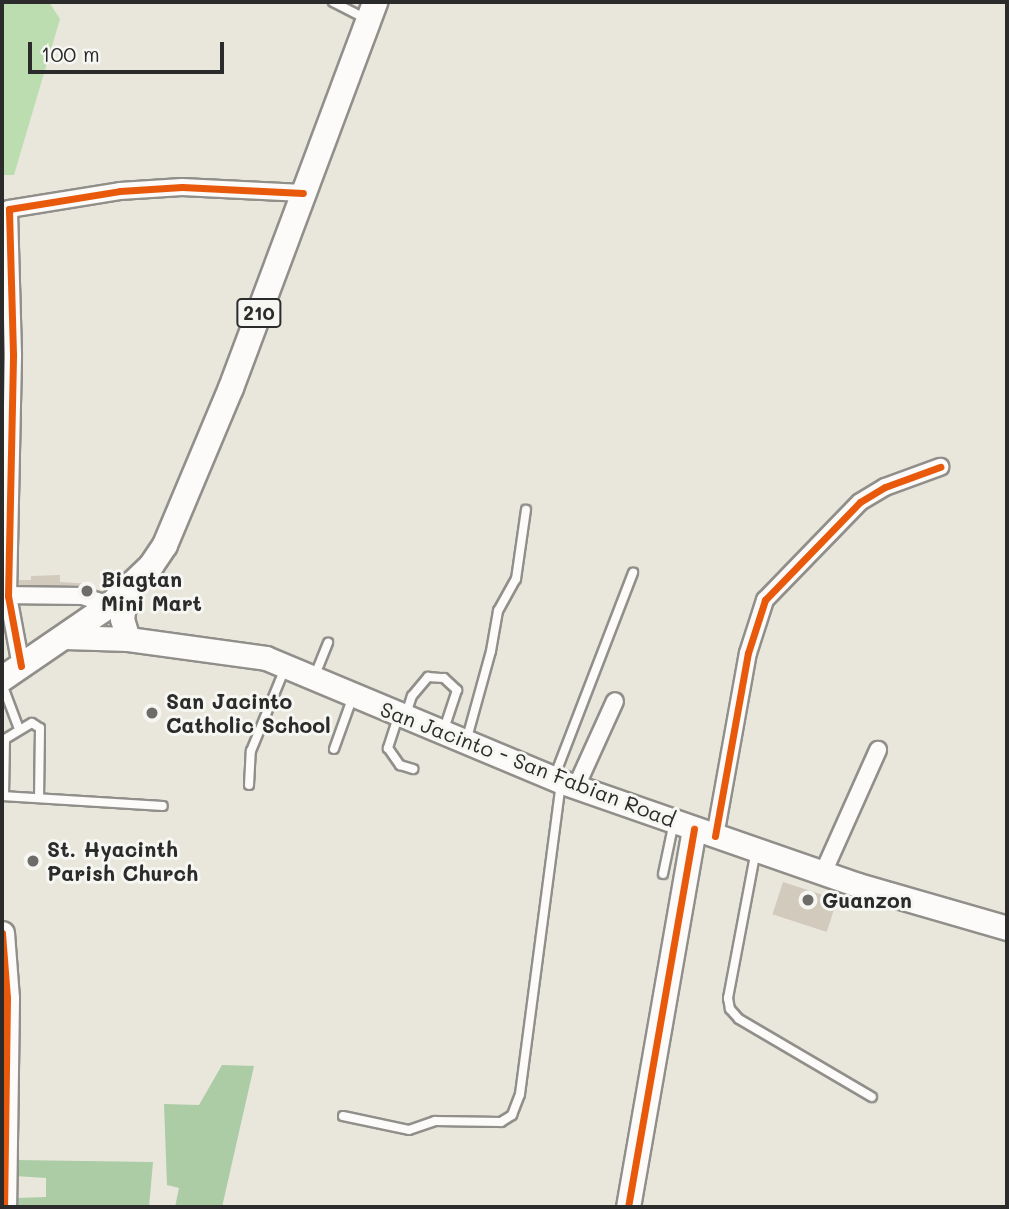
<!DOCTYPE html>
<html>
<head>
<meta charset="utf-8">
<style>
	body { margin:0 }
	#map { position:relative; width:1009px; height:1209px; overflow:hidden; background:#e9e6dc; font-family:Mali,sans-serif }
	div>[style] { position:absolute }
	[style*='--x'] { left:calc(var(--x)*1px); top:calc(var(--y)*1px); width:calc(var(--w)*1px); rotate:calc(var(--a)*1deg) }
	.green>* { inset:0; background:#bbddaf }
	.forest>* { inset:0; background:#abcca4 }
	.building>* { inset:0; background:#d2cabd; transform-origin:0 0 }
	.roads { filter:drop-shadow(2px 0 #908f8a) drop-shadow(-2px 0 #908f8a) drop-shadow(0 2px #908f8a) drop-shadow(0 -2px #908f8a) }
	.lane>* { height:8px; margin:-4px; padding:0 4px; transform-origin:4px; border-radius:4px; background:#fcfbfa }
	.street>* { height:16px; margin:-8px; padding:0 8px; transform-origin:8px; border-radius:8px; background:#fcfbfa }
	.secondary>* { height:23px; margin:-11.5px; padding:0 11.5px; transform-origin:11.5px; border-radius:11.5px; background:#fcfbfa }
	.primary>* { height:24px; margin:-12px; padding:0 12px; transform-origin:12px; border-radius:12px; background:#fcfbfa }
	.cycleway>* { height:7px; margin:-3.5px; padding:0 3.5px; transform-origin:3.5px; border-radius:3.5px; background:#e8590c }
	.dots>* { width:19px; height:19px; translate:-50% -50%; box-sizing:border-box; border:4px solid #f6f6f2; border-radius:50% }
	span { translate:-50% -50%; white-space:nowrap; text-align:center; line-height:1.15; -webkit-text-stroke:6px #f6f6f2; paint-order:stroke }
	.shield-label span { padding:2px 5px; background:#f6f6f2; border:2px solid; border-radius:5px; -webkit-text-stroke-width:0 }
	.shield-label { font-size:19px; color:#2b2b2b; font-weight:700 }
	.poi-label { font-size:21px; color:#2b2b2b; font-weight:700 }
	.left { translate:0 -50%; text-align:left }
	.street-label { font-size:21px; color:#2b2b2b }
	.frame { position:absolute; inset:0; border:4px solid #2b2b2b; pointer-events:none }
	.scale { position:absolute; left:28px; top:42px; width:196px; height:32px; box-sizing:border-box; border:4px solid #2b2b2b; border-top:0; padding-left:9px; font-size:21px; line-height:24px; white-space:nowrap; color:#2b2b2b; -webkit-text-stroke:5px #f6f6f2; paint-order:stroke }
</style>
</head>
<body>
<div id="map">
	<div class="green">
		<div style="clip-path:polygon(2px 2px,49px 2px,60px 19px,14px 175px,2px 175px)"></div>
	</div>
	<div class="forest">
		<div style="clip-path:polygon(222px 1065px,254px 1066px,222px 1207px,175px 1207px,179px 1188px,167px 1185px,164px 1104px,199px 1105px)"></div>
		<div style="clip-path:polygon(15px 1160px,153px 1162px,149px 1207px,15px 1207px,15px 1198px,46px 1197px,46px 1178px,15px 1176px)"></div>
	</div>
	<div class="building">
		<div style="clip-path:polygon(60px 575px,60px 582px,92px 584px,92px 588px,19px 585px,19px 580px,31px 580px,31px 576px)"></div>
		<div style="left:783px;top:882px;width:57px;height:34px;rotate:18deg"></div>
	</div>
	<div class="roads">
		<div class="lane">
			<div style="--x:333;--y:2;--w:36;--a:27"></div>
			<div style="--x:315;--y:675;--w:35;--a:-68"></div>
			<div style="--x:2;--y:684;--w:48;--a:69.3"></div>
			<div style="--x:406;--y:714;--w:19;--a:-72"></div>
			<div style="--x:412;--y:696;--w:25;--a:-50"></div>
			<div style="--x:428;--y:677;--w:16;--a:4"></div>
			<div style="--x:444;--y:678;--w:18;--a:43"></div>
			<div style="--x:457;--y:690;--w:41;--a:108.4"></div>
			<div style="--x:398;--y:717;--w:33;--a:108"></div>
			<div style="--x:388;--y:748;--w:21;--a:55"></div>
			<div style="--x:400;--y:765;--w:14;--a:17"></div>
			<div style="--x:467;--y:738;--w:90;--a:-74.6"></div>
			<div style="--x:491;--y:651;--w:41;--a:-80.1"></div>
			<div style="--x:498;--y:611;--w:37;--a:-61"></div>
			<div style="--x:516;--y:579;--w:70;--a:-81.8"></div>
			<div style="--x:334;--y:749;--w:56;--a:-70.3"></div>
			<div style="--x:555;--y:775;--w:217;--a:-68.9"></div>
			<div style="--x:249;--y:785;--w:34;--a:-87"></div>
			<div style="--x:251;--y:751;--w:90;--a:-67.7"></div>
			<div style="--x:2;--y:796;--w:161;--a:3.6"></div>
			<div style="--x:4;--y:796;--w:57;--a:-89"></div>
			<div style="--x:5;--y:739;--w:31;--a:-31"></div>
			<div style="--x:32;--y:723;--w:9;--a:32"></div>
			<div style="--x:40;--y:728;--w:69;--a:90.8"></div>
			<div style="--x:756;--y:850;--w:151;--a:100.7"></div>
			<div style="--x:728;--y:998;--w:11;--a:80"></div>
			<div style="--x:730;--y:1009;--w:13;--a:48"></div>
			<div style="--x:739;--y:1019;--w:154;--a:30.4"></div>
			<div style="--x:663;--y:874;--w:53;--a:-78.1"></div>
			<div style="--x:343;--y:1116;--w:67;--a:12"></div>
			<div style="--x:409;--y:1130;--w:28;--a:-19"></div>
			<div style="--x:435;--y:1121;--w:66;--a:0.9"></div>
			<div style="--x:501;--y:1122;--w:13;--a:-32"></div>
			<div style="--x:512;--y:1115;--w:22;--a:-69"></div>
			<div style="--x:520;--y:1094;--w:314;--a:-82.5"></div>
		</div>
		<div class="street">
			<div style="--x:2;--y:595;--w:80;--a:0.7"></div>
			<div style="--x:82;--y:596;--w:29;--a:18"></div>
			<div style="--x:21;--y:666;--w:71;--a:-100.5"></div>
			<div style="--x:8;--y:596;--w:242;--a:-88.8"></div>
			<div style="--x:13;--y:354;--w:145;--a:-91.6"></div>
			<div style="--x:9;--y:209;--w:112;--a:-9.2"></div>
			<div style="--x:120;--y:191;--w:62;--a:-3.7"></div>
			<div style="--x:182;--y:187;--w:121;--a:2.8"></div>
			<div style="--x:576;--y:787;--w:94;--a:-65.6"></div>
			<div style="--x:715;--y:836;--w:186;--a:-79.8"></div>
			<div style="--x:748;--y:653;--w:56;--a:-72.2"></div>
			<div style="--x:765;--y:600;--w:136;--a:-45.9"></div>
			<div style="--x:860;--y:502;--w:29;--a:-31"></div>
			<div style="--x:885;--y:487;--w:59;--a:-20"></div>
			<div style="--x:823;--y:873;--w:135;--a:-65.9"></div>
		</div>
		<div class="secondary">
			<div style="--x:127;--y:590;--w:29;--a:100"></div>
			<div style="--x:122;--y:619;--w:21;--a:73"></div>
			<div style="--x:65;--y:637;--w:63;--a:1.8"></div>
			<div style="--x:128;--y:639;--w:139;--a:7.8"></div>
			<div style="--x:266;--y:658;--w:321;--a:22.7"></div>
			<div style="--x:562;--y:782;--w:313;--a:19.2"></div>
			<div style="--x:858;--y:885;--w:155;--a:16.1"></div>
			<div style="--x:2;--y:933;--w:65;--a:85.6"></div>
			<div style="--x:7;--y:998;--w:209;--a:90.8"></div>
			<div style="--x:628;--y:1207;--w:384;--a:-80.1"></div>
		</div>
		<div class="primary">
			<div style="--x:2;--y:679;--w:131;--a:-34.4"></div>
			<div style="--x:110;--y:605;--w:57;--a:-43.6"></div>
			<div style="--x:151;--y:566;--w:25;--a:-56"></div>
			<div style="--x:165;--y:545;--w:170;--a:-67.2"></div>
			<div style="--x:231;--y:388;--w:412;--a:-69.5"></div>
		</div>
	</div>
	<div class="cycleway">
		<div style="--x:21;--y:666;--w:71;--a:-100.5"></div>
		<div style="--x:8;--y:596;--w:242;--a:-88.8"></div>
		<div style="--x:13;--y:354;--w:145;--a:-91.6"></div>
		<div style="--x:9;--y:209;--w:112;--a:-9.2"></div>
		<div style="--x:120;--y:191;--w:62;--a:-3.7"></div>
		<div style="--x:182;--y:187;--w:121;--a:2.8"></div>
		<div style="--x:715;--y:836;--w:186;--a:-79.8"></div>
		<div style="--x:748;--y:653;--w:56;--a:-72.2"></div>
		<div style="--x:765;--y:600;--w:136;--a:-45.9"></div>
		<div style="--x:860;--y:502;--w:29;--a:-31"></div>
		<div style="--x:885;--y:487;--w:59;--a:-20"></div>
		<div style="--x:2;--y:933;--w:65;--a:85.6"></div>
		<div style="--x:7;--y:998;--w:209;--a:90.8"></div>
		<div style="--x:628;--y:1207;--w:384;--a:-80.1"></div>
	</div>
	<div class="dots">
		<div style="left:87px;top:591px;background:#6e6c69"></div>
		<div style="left:152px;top:713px;background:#6e6c69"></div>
		<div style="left:33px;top:861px;background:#6e6c69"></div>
		<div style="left:808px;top:900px;background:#6e6c69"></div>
	</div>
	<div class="shield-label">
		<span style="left:259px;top:313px">210</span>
	</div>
	<div class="poi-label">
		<span class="left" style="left:101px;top:591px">Biagtan<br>Mini Mart</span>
		<span class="left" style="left:166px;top:713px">San Jacinto<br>Catholic School</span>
		<span class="left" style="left:47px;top:861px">St. Hyacinth<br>Parish Church</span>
		<span class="left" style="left:822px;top:900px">Guanzon</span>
	</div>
	<div class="street-label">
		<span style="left:528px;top:764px;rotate:21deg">San Jacinto - San Fabian Road</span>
	</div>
	<div class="frame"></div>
	<div class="scale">100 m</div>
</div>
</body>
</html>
